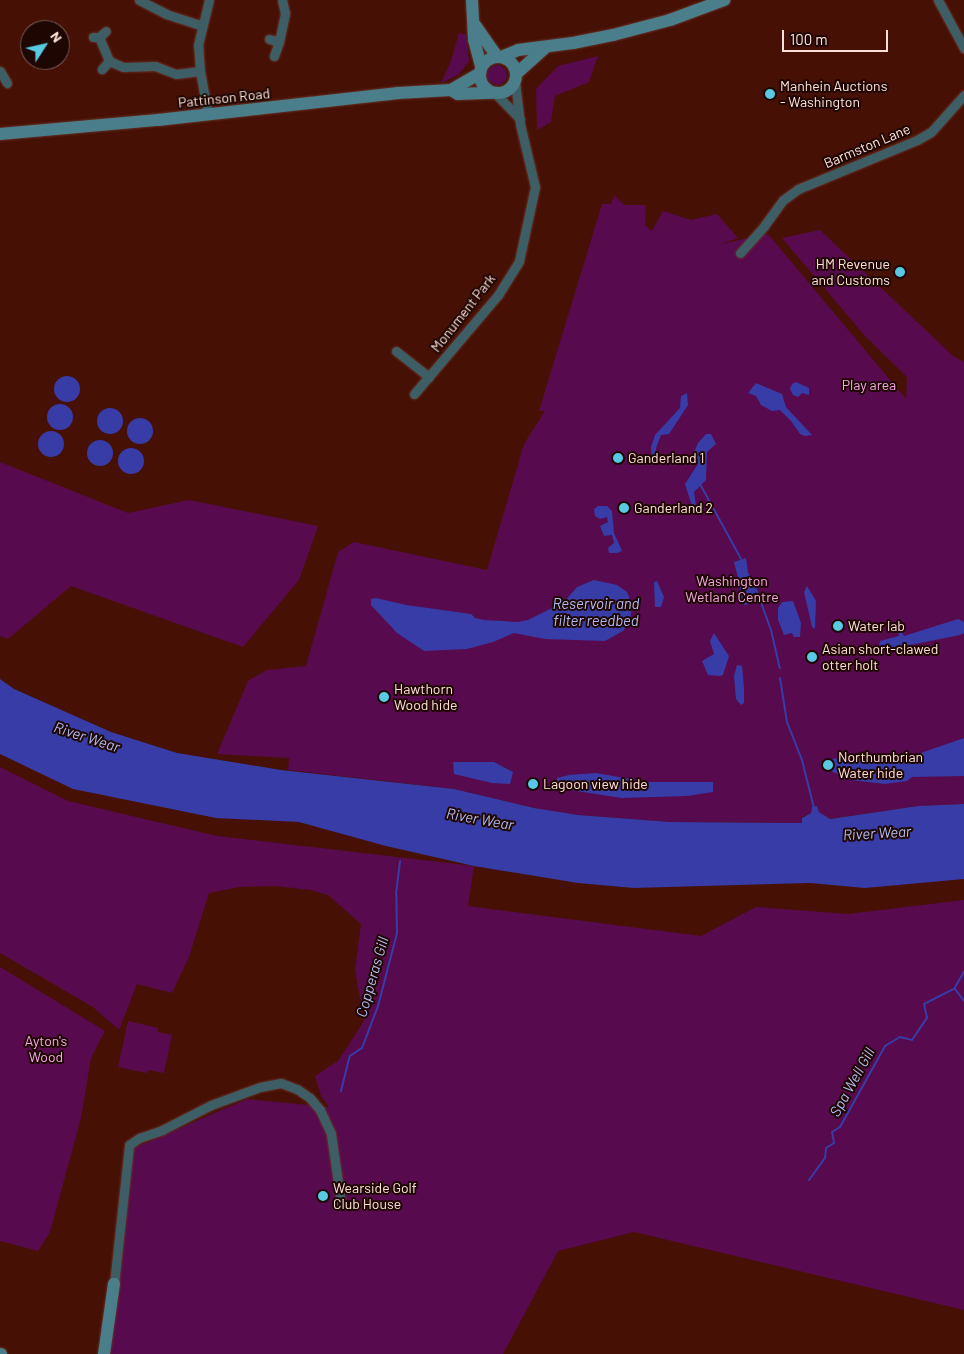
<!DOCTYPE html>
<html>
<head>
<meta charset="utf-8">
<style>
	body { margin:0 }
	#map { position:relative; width:964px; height:1354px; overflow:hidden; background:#471004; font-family:Barlow,sans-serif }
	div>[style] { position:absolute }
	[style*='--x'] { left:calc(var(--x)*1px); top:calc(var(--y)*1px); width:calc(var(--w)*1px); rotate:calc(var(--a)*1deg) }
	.green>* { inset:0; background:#580a4e }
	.round { border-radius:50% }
	.water>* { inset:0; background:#373ca7 }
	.stream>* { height:2px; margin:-1px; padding:0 1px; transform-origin:1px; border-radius:1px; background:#373ca7 }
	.roads { filter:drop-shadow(0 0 1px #643126) drop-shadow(0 0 1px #643126) }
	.street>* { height:9px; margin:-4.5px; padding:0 4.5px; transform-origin:4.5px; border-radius:4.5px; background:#3e5e66 }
	.secondary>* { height:12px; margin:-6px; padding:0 6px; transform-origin:6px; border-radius:6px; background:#497e8a }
	.secondary>.ring { margin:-6px; padding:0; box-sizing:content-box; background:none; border:12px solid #497e8a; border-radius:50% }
	.dots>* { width:14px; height:14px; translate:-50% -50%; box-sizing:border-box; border:2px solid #1e0703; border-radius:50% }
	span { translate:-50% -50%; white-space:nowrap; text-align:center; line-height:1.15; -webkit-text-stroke:4px #1e0703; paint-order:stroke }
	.poi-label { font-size:14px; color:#ffe1d9 }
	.left { translate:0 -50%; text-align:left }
	.right { translate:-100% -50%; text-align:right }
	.street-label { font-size:14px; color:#ffe1d9 }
	.park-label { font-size:14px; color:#f6a8e5 }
	.water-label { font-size:15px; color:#afbbf2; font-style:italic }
	.north { position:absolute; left:20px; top:20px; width:50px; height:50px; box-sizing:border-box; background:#1e0703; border:1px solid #785e59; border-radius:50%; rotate:55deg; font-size:14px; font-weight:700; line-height:20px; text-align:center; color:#ffe1d9 }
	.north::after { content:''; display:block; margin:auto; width:18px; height:22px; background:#57c9e2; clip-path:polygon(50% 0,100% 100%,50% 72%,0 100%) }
	.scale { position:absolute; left:782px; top:30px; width:106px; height:22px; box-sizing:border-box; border:2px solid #ffe1d9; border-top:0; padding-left:6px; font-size:15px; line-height:18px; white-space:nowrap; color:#ffe1d9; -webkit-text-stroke:4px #1e0703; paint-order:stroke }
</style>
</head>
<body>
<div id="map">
	<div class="green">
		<i style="clip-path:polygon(459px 33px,466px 34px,469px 61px,458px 75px,441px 83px,451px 61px)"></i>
		<i style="clip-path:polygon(598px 56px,589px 82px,555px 96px,551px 122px,537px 130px,536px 89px,558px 66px)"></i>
		<i class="round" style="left:487px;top:65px;width:20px;height:20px"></i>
		<i style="clip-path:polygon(614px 195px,624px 205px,646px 205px,645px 225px,652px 231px,663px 211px,691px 220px,717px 214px,738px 238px,721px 244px,768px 234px,906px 399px,907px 377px,865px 336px,782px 238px,820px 230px,953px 356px,964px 362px,964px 804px,918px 806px,829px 819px,819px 812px,817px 806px,812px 807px,811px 813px,802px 817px,803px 823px,670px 822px,578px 815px,534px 808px,454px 789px,288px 770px,289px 758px,217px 754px,248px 681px,267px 670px,306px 666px,338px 552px,354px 542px,487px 570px,524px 444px,545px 411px,539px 411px,602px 204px,611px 204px)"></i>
		<i style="clip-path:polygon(0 462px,128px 513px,189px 500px,318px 526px,299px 580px,243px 647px,71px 586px,8px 639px,0 636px)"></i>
		<i style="clip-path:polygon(0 767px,68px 801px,217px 836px,474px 866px,468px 906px,701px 936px,756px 907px,848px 914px,964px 900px,964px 1310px,634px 1232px,558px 1251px,503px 1354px,110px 1354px,118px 1265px,134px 1148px,247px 1099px,329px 1107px,321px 1096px,315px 1076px,338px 1061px,364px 1021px,355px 970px,361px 924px,328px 895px,311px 890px,275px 886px,239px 887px,209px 893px,189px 957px,172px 993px,137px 984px,119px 1030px,93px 1007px,0 953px)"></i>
		<i style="clip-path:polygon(0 967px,105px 1031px,91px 1058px,81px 1118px,50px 1232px,38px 1251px,0 1241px)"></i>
		<i style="clip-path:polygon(128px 1021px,158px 1028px,158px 1032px,172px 1035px,164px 1073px,148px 1070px,147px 1073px,118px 1067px)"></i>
	</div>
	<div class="water">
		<i class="round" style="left:54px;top:376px;width:26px;height:26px"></i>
		<i style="clip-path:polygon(796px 382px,809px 388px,809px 395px,802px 393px,798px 397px,793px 395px,790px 389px,792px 384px)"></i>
		<i style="clip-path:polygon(756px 383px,782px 394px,786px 407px,812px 435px,805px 436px,800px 434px,791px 421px,780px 410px,772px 411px,761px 405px,756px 396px,748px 393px)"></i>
		<i style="clip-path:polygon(687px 393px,688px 405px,669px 434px,661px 435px,656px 448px,655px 464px,652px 465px,651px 447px,655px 435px,680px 408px,681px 396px)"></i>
		<i class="round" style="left:47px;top:404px;width:26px;height:26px"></i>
		<i class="round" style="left:97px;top:408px;width:26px;height:26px"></i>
		<i class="round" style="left:127px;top:418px;width:26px;height:26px"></i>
		<i class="round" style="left:38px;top:431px;width:26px;height:26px"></i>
		<i style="clip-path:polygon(706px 434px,711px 434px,716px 444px,707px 452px,706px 480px,694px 492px,696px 505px,692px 506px,685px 484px,698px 464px,698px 459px,693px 460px,693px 455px,698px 443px)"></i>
		<i class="round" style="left:87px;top:440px;width:26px;height:26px"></i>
		<i class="round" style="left:118px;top:448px;width:26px;height:26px"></i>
		<i style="clip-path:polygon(598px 506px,607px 506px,612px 511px,614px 533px,622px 551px,617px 553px,609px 553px,608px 548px,614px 543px,612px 535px,604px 536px,600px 526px,608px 522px,607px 517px,600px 519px,595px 516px,594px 509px)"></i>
		<i style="clip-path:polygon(746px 558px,748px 573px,754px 579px,756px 589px,754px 599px,756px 602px,745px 605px,739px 600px,740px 585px,734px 562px)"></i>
		<i style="clip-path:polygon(594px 580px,617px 585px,627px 592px,632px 605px,630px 622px,623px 631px,605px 641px,545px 639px,514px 633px,493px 642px,467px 649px,424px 651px,397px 633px,371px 605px,371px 599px,376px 598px,406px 605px,471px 614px,475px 618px,484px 620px,518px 622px,528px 620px,564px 602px,577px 587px)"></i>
		<i style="clip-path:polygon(657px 581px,664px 597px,661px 607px,655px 607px,654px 582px)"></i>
		<i style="clip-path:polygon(807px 586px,816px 601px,815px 629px,812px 627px,804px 592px)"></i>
		<i style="clip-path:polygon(793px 601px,801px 623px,800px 637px,794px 637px,792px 633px,784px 635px,778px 620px,778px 608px,782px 602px)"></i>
		<i style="clip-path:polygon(958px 619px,964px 622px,964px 633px,960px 635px,910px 645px,883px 648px,879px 646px,880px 641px,899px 636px,898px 631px,901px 630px,904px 636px)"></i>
		<i style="clip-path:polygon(714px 633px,729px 656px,723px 675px,720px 676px,708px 675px,702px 661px,714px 654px,710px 641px)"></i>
		<i style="clip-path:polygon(737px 665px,742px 666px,744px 687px,744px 703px,741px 705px,736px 699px,734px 676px)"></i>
		<i style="clip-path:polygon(0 679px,14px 689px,111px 732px,177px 753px,281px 770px,454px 789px,534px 808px,578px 815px,670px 822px,802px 823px,802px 818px,811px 813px,812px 807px,817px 806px,819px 812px,830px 819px,918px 806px,964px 804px,964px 879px,865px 888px,810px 883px,634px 888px,578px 883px,474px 866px,386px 846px,299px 822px,216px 818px,73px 789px,0 754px)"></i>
		<i style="clip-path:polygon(964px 738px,964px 776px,912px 777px,907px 781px,885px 784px,851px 780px,831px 771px,831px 760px,836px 758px,838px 762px,855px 758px,867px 758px,906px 753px,915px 755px)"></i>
		<i style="clip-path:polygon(453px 762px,494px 762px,513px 772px,510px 784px,492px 783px,454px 774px)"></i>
		<i style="clip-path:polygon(596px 773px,647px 782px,713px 782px,713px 792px,687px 796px,622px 798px,557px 788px,557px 778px,569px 775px)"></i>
	</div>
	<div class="stream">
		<i style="--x:700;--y:484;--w:85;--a:61.3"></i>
		<i style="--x:756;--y:589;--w:44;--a:69.9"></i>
		<i style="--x:771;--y:630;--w:39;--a:77"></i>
		<i style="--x:780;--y:678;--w:45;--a:81"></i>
		<i style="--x:787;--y:722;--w:41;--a:68.5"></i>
		<i style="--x:802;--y:760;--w:49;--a:76"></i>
		<i style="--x:955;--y:989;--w:15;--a:53"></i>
		<i style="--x:341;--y:1091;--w:36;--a:-76"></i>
		<i style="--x:350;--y:1056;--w:14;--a:-34"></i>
		<i style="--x:362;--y:1048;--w:45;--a:-69.1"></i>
		<i style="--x:378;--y:1006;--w:75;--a:-75.4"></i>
		<i style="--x:397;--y:933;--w:39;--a:-91"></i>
		<i style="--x:396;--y:894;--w:33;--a:-83"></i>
		<i style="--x:809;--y:1180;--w:27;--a:-54"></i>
		<i style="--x:825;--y:1158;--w:10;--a:-84"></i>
		<i style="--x:826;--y:1148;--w:9;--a:-32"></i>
		<i style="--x:834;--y:1143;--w:11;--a:-100"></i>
		<i style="--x:832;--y:1132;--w:9;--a:-32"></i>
		<i style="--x:840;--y:1127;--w:93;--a:-60.9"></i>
		<i style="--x:885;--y:1046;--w:17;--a:-31"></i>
		<i style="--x:900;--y:1037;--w:12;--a:14"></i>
		<i style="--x:912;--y:1040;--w:27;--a:-56"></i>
		<i style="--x:927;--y:1018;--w:14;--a:-102"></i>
		<i style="--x:924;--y:1004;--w:34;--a:-27"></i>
		<i style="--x:954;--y:989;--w:20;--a:-60"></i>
	</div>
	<div class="roads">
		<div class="street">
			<i style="--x:139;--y:0;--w:30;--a:27"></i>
			<i style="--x:166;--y:14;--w:38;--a:18"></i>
			<i style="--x:938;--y:0;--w:55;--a:61.6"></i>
			<i style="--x:93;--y:37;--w:6;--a:0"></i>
			<i style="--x:99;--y:37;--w:9;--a:-41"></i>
			<i style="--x:99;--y:37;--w:26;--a:67"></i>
			<i style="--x:109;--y:61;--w:11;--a:131"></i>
			<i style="--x:269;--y:39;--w:10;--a:17"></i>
			<i style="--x:279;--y:42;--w:15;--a:110"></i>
			<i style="--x:279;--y:42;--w:30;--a:-78"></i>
			<i style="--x:285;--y:13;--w:13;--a:-103"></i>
			<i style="--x:109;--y:61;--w:15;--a:23"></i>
			<i style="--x:123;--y:67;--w:32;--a:-2"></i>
			<i style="--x:155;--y:66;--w:22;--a:21"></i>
			<i style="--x:176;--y:74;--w:24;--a:-7"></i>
			<i style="--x:0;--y:71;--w:14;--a:60"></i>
			<i style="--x:495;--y:93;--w:36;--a:46"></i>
			<i style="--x:208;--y:115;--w:45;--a:-100.3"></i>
			<i style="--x:200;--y:71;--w:26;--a:-94"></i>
			<i style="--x:198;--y:45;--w:46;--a:-76.3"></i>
			<i style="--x:740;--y:253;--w:36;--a:-48"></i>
			<i style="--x:764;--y:226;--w:32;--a:-54"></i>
			<i style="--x:783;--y:200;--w:19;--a:-36"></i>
			<i style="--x:798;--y:189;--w:129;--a:-22.4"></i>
			<i style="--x:917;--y:140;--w:16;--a:-30"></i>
			<i style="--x:931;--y:132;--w:50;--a:-48.3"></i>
			<i style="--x:396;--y:351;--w:42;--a:38.2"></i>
			<i style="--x:414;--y:394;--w:130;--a:-49.7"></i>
			<i style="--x:498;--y:295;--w:40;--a:-58"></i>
			<i style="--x:519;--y:261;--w:76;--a:-77.8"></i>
			<i style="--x:535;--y:187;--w:65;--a:-103.4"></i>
			<i style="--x:520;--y:124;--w:42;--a:-96.8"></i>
			<i style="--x:114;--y:1284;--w:140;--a:-83.8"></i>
			<i style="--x:129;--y:1145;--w:12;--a:-35"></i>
			<i style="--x:139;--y:1138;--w:24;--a:-19"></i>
			<i style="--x:162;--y:1130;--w:55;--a:-27"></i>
			<i style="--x:211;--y:1105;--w:52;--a:-20.2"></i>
			<i style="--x:260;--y:1087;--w:21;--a:-11"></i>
			<i style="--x:281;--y:1083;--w:17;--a:21"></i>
			<i style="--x:297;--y:1089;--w:16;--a:35"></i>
			<i style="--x:310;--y:1098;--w:16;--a:50"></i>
			<i style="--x:320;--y:1110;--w:26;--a:65"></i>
			<i style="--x:331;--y:1134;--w:70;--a:81.8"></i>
		</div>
		<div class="secondary">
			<i style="--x:472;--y:0;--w:40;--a:87.1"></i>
			<i style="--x:474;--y:40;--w:28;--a:75"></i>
			<i style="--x:475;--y:25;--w:39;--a:55"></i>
			<i class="ring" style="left:480px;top:57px;width:24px;height:24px"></i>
			<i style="--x:501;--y:57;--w:18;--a:-22"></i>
			<i style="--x:518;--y:50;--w:55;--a:-7.3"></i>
			<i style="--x:573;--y:43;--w:41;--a:-11.3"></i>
			<i style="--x:613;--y:35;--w:59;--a:-14.7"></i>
			<i style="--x:670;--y:20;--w:58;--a:-20.3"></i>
			<i style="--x:516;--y:74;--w:40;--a:-42"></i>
			<i style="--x:451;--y:90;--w:8;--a:30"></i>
			<i style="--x:458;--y:94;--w:34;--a:-2"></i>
			<i style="--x:0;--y:134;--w:159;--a:-5.1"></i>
			<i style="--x:158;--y:120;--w:242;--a:-6.4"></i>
			<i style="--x:398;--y:93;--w:53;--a:-3.2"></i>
			<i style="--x:451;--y:90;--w:34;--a:-30"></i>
			<i style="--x:0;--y:1354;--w:1;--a:0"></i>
			<i style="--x:104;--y:1354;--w:71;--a:-81.9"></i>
		</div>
	</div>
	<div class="dots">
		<i style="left:770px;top:94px;background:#57c9e2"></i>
		<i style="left:900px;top:272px;background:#57c9e2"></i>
		<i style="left:618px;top:458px;background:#57c9e2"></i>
		<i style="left:624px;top:508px;background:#57c9e2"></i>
		<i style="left:838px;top:626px;background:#57c9e2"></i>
		<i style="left:812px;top:657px;background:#57c9e2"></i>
		<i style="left:384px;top:697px;background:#57c9e2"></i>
		<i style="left:828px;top:765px;background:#57c9e2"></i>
		<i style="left:533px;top:784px;background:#57c9e2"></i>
		<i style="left:323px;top:1196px;background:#57c9e2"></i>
	</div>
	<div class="poi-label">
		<span class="left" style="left:780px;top:94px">Manhein Auctions<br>- Washington</span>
		<span class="right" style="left:890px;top:272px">HM Revenue<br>and Customs</span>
		<span class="left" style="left:628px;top:458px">Ganderland 1</span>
		<span class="left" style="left:634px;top:508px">Ganderland 2</span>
		<span class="left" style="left:848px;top:626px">Water lab</span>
		<span class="left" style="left:822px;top:657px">Asian short-clawed<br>otter holt</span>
		<span class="left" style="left:394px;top:697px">Hawthorn<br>Wood hide</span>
		<span class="left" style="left:838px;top:765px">Northumbrian<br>Water hide</span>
		<span class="left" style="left:543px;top:784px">Lagoon view hide</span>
		<span class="left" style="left:333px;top:1196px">Wearside Golf<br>Club House</span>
	</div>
	<div class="street-label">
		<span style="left:224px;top:98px;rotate:-6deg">Pattinson Road</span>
		<span style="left:867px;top:146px;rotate:-23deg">Barmston Lane</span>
		<span style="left:463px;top:313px;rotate:-52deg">Monument Park</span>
	</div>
	<div class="park-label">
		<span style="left:869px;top:385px">Play area</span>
		<span style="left:732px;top:589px">Washington<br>Wetland Centre</span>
		<span style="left:46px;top:1049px">Ayton's<br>Wood</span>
	</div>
	<div class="water-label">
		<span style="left:596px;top:612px">Reservoir and<br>filter reedbed</span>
		<span style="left:87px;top:737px;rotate:18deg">River Wear</span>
		<span style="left:480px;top:819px;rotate:10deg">River Wear</span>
		<span style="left:877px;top:833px;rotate:-3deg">River Wear</span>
		<span style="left:372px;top:977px;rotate:-74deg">Copperas Gill</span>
		<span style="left:852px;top:1082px;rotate:-61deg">Spa Well Gill</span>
	</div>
	<div class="north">N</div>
	<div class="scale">100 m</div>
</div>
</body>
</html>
